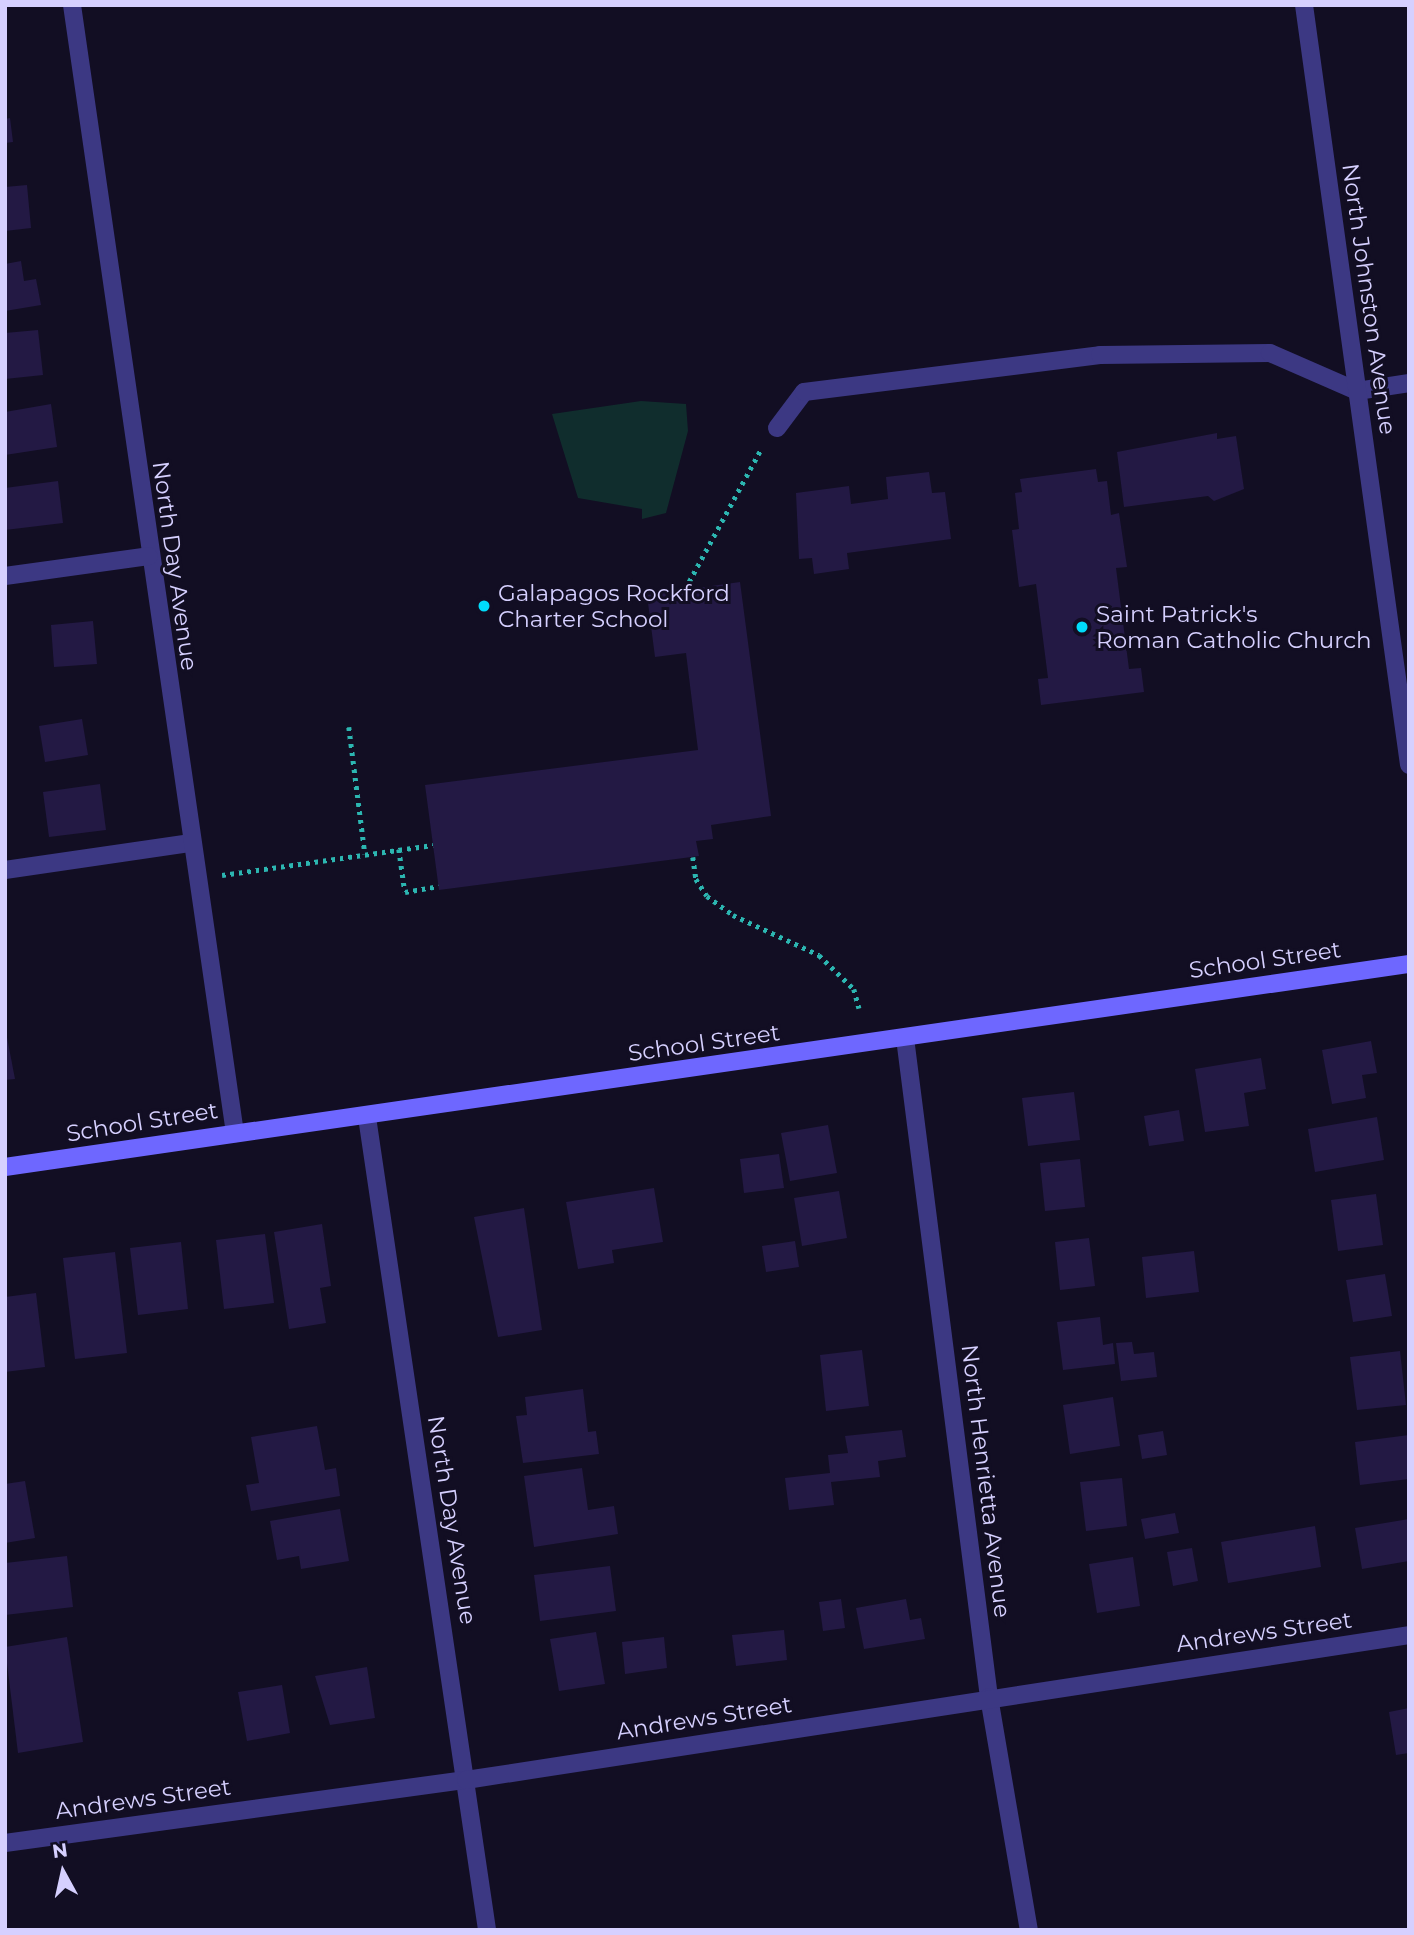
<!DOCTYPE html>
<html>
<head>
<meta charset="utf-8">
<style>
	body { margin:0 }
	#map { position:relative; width:1414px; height:1935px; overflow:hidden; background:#120e23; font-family:Montserrat,sans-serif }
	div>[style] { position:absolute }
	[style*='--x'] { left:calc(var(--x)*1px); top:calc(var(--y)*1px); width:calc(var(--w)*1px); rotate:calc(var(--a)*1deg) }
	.green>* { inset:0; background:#102d2d }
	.building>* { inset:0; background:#231944 }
	.path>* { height:4.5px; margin-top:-2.25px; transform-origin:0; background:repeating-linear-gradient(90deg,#2cb6b1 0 3.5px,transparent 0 8.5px) }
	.service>* { height:18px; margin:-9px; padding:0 9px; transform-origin:9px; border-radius:9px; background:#3c3883 }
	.minor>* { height:18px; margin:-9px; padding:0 9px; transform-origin:9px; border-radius:9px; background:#3c3883 }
	.tertiary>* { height:18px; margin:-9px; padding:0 9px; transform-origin:9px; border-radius:9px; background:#3c3883 }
	.secondary>* { height:18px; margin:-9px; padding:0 9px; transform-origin:9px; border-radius:9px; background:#6e67ff }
	.dots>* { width:19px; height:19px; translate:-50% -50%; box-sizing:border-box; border:4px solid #120e23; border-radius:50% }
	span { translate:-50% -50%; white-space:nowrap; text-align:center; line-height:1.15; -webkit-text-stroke:6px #120e23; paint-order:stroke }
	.street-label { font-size:23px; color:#d6d0ff }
	.poi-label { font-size:23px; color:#d6d0ff }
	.left { translate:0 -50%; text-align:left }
	.frame { position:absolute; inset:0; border:7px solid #d6d0ff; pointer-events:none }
	.north { position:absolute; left:28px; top:1837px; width:70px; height:70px; -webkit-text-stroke:5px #120e23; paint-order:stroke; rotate:352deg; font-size:19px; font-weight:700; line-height:28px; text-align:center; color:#d6d0ff }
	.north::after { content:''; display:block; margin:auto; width:24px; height:32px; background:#d6d0ff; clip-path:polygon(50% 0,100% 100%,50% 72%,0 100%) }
</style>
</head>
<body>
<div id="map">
	<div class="green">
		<i style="clip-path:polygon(641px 401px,686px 404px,688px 431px,666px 513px,642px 519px,642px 509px,578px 498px,552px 414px)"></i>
	</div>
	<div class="building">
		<i style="clip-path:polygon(10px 118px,13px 142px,5px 143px,5px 119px)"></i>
		<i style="clip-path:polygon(27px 185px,31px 228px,5px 231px,5px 187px)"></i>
		<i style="clip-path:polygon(21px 261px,24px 281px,36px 279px,41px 305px,5px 311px,5px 264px)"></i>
		<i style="clip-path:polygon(38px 330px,43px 375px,5px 379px,5px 333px)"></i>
		<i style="clip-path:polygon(51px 404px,57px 447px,5px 455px,5px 412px)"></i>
		<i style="clip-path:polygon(1217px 433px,1217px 439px,1236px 436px,1244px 489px,1214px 501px,1208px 496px,1124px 507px,1117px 452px)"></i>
		<i style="clip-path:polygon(1096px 469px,1098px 482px,1107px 481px,1111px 515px,1119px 513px,1127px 567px,1116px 568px,1129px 669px,1141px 668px,1144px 692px,1041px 705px,1038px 679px,1048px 678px,1036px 584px,1019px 587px,1012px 530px,1019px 529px,1015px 493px,1022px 492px,1020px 479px)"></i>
		<i style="clip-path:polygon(929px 472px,932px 493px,945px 492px,951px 539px,847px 553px,849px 569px,814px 574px,812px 558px,799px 559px,796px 493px,849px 486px,851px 504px,888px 499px,886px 477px)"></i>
		<i style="clip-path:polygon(58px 481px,63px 523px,5px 530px,5px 488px)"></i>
		<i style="clip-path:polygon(740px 582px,771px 816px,711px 825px,713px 839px,696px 841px,699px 856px,439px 890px,425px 785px,698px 750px,686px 653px,655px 657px,647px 595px)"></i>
		<i style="clip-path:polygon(93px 621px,97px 664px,54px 667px,51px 625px)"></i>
		<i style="clip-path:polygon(82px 719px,88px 755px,45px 762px,39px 726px)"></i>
		<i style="clip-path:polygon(100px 784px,106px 830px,49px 837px,43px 792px)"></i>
		<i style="clip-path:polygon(5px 1027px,15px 1079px,5px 1080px)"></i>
		<i style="clip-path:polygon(1371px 1041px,1377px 1073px,1362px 1075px,1366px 1098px,1332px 1104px,1322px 1050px)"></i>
		<i style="clip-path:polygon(1261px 1058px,1266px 1089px,1244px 1093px,1249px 1126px,1205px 1132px,1195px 1069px)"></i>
		<i style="clip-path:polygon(1074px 1092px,1080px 1140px,1028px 1146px,1022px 1098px)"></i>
		<i style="clip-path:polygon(1179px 1110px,1184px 1141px,1149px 1146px,1144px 1116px)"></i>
		<i style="clip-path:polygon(1377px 1117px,1384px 1160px,1315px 1172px,1308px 1129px)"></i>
		<i style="clip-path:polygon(828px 1125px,837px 1173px,790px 1181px,781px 1133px)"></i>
		<i style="clip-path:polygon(779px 1154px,784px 1188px,744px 1193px,740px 1159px)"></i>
		<i style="clip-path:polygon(1080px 1159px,1085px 1207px,1045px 1211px,1040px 1163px)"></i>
		<i style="clip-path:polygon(654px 1188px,663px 1242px,612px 1250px,614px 1263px,578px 1269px,566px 1202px)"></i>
		<i style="clip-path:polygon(839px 1191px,847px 1238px,802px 1246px,794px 1198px)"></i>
		<i style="clip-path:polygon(1376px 1194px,1383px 1245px,1338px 1251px,1331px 1200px)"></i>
		<i style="clip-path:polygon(524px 1208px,542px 1330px,498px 1337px,474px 1217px)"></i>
		<i style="clip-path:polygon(322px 1224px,331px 1286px,320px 1288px,326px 1323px,289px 1329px,274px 1232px)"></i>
		<i style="clip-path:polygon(265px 1234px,274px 1303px,224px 1309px,216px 1240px)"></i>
		<i style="clip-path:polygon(1089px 1238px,1095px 1286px,1060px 1290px,1055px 1242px)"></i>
		<i style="clip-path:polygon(795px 1241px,799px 1267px,766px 1272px,762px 1246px)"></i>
		<i style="clip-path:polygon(181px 1242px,188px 1309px,138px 1315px,130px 1248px)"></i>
		<i style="clip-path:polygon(1194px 1251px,1199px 1292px,1146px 1298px,1142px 1257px)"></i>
		<i style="clip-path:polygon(115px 1252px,127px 1353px,75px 1359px,63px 1258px)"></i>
		<i style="clip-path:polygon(1385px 1274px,1392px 1316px,1353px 1322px,1346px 1280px)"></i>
		<i style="clip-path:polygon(36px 1293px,45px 1367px,5px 1372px,5px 1297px)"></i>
		<i style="clip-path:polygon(1100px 1317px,1103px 1345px,1113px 1343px,1115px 1364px,1063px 1370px,1057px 1322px)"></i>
		<i style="clip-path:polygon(1132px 1342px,1134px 1354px,1154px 1352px,1157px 1377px,1121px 1381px,1116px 1343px)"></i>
		<i style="clip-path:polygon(862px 1350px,869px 1406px,826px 1411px,820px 1355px)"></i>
		<i style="clip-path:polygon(1400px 1351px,1406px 1405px,1357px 1410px,1350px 1357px)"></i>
		<i style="clip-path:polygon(583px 1389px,588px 1432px,596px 1431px,599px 1454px,523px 1463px,516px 1416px,527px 1415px,525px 1397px)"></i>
		<i style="clip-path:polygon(1113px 1397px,1120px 1446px,1070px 1454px,1063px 1405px)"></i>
		<i style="clip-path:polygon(317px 1426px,325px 1470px,336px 1468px,340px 1496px,251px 1511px,246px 1485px,259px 1483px,251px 1437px)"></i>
		<i style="clip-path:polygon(902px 1430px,906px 1457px,878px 1461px,880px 1477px,831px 1482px,834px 1505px,789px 1510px,785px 1478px,830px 1473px,828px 1455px,848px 1453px,845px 1436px)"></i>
		<i style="clip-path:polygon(1163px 1431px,1167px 1455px,1142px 1459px,1138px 1435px)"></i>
		<i style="clip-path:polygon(1409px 1435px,1409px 1479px,1360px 1485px,1355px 1442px)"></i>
		<i style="clip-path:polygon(582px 1468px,588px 1510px,614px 1506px,618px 1534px,534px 1547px,524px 1476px)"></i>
		<i style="clip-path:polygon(1122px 1478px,1127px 1526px,1086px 1531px,1080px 1482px)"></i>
		<i style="clip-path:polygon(25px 1481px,35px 1538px,5px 1543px,5px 1484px)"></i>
		<i style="clip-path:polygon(340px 1509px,349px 1561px,301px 1569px,299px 1556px,277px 1560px,270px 1521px)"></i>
		<i style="clip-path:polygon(1175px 1513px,1179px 1533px,1145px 1539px,1141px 1519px)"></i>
		<i style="clip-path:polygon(1409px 1519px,1409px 1561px,1362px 1569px,1355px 1528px)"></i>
		<i style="clip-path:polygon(1315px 1526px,1321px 1567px,1228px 1583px,1221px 1542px)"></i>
		<i style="clip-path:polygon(1192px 1548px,1198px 1581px,1173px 1586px,1167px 1552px)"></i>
		<i style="clip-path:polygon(67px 1556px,73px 1607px,5px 1615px,5px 1563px)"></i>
		<i style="clip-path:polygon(1133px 1557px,1140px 1606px,1097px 1613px,1089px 1564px)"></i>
		<i style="clip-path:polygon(610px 1566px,616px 1611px,540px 1621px,534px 1575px)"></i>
		<i style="clip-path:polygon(841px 1599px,845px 1628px,823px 1631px,819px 1602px)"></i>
		<i style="clip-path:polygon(906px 1599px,910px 1620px,921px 1618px,925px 1639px,864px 1649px,856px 1608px)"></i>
		<i style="clip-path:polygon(784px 1630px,787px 1660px,736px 1666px,732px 1635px)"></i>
		<i style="clip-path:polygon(596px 1632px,605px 1684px,559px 1691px,550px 1639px)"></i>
		<i style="clip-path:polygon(67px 1637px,83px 1742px,18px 1753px,5px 1647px)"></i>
		<i style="clip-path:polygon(664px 1637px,667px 1668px,625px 1674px,622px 1642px)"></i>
		<i style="clip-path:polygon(367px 1667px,375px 1718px,330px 1725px,315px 1676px)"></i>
		<i style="clip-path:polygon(282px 1685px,290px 1733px,247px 1741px,238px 1692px)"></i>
		<i style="clip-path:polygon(1409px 1708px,1409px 1753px,1396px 1755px,1389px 1712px)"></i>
	</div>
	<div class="path">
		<i style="--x:685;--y:589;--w:159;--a:-61.5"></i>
		<i style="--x:349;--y:727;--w:128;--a:82.8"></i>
		<i style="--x:399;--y:849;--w:43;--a:82.1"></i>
		<i style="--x:405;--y:892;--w:34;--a:-10"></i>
		<i style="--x:693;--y:857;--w:22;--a:82"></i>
		<i style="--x:696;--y:879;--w:20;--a:57"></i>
		<i style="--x:707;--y:896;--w:32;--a:36"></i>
		<i style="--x:733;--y:915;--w:95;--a:24.9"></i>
		<i style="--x:819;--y:955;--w:49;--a:44.2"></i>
		<i style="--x:854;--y:989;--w:20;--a:75"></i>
		<i style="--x:222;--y:875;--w:213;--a:-8.1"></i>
	</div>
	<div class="service">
		<i style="--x:777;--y:428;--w:45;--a:-53.1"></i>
		<i style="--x:804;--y:392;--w:298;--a:-7.1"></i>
		<i style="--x:1100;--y:355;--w:170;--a:-0.7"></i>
		<i style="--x:1270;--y:353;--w:95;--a:23.6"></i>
		<i style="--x:5;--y:870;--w:188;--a:-8.3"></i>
	</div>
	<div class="minor">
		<i style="--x:72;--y:5;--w:1140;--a:81.78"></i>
		<i style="--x:1357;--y:391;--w:53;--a:-8.7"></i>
		<i style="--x:5;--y:576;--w:145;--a:-7.9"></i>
		<i style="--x:905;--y:1038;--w:664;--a:82.74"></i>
		<i style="--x:989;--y:1697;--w:236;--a:80.3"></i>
		<i style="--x:367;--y:1117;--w:822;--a:81.6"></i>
		<i style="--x:5;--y:1843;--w:465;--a:-7.8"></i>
		<i style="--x:466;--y:1780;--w:954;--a:-8.74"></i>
	</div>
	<div class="tertiary">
		<i style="--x:1304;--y:5;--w:767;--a:82.13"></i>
	</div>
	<div class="secondary">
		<i style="--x:5;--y:1167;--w:1419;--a:-8.23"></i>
	</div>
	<div class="dots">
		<i style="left:484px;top:606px;background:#00dcfb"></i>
		<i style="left:1082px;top:627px;background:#00dcfb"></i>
	</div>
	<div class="street-label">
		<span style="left:1369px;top:299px;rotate:82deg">North Johnston Avenue</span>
		<span style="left:175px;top:566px;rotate:82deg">North Day Avenue</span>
		<span style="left:1265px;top:960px;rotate:-8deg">School Street</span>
		<span style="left:704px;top:1043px;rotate:-8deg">School Street</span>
		<span style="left:142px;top:1122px;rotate:-9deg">School Street</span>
		<span style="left:986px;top:1481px;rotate:83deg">North Henrietta Avenue</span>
		<span style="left:452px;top:1520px;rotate:81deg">North Day Avenue</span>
		<span style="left:1264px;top:1632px;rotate:-8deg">Andrews Street</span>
		<span style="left:704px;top:1718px;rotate:-9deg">Andrews Street</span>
		<span style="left:143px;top:1799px;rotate:-8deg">Andrews Street</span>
	</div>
	<div class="poi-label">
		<span class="left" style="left:498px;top:606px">Galapagos Rockford<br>Charter School</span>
		<span class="left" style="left:1096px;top:627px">Saint Patrick's<br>Roman Catholic Church</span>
	</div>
	<div class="frame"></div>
	<div class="north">N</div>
</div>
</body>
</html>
